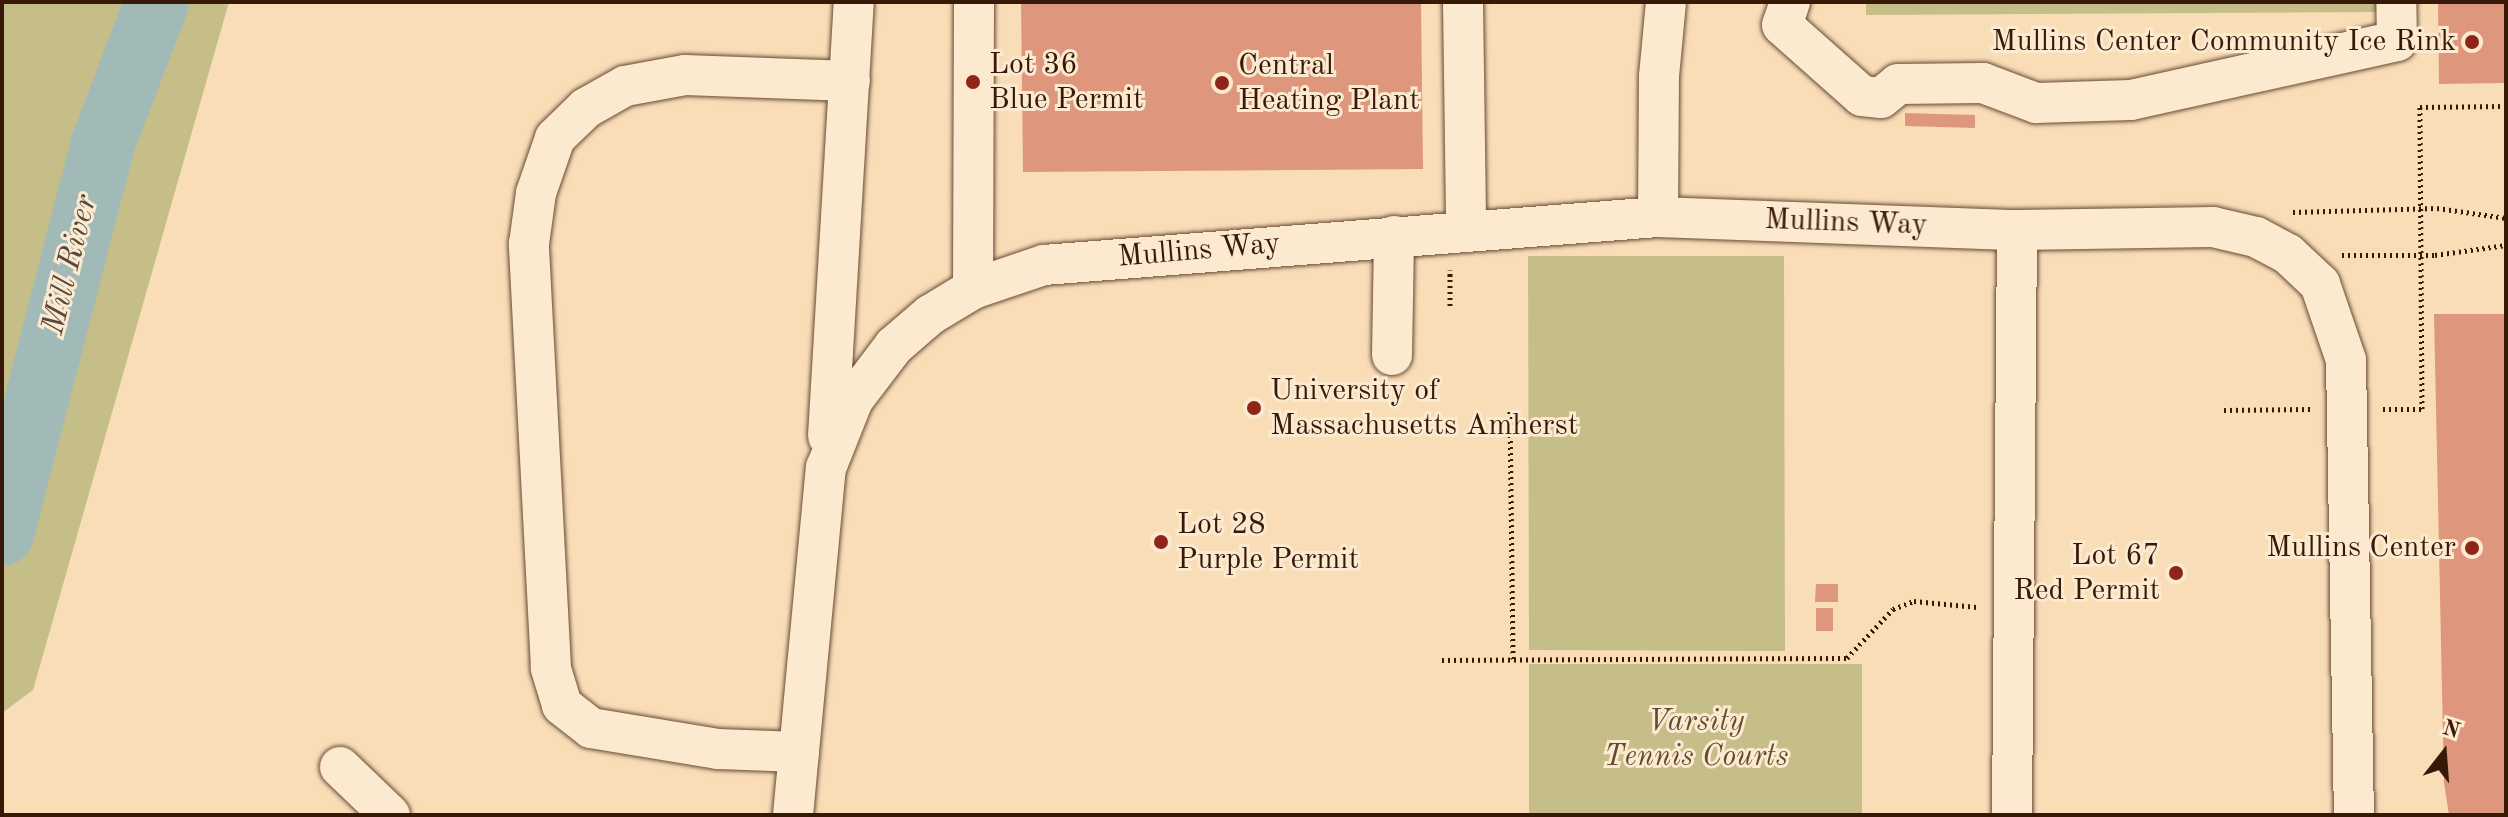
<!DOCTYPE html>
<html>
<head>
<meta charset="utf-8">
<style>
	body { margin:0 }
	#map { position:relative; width:2508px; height:817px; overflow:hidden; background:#f9ddb7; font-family:"Old Standard TT",serif }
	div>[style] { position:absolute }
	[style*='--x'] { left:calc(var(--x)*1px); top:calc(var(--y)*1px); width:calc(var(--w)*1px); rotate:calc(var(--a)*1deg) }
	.green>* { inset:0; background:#c6be89 }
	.river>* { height:64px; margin:-32px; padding:0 32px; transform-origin:32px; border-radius:32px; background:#a1bab7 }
	.building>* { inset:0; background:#de977c }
	.path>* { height:5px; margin-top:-2.5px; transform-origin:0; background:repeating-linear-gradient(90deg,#381908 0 2px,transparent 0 6px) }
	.roads { filter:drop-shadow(0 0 2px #684a34) drop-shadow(0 0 2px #684a34) }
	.minor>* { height:40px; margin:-20px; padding:0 20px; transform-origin:20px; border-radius:20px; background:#fbe9d0 }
	.dots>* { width:22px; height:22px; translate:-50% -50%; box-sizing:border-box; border:4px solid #fbe9d0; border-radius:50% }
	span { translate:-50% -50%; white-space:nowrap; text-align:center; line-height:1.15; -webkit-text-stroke:6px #fbe9d0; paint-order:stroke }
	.poi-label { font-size:30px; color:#381908 }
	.right { translate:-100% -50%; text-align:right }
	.left { translate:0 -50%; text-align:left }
	.street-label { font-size:30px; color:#381908 }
	.park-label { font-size:30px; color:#634b2f; font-style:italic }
	.water-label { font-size:32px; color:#58493d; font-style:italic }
	.frame { position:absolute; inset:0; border:4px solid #381908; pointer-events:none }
	.north { position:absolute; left:2404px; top:713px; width:80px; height:80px; -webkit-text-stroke:6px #fbe9d0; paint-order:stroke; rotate:17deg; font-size:22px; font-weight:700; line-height:32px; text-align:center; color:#381908 }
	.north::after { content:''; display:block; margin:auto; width:28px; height:36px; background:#381908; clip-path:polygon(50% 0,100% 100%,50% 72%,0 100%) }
</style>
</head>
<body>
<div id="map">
	<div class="green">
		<i style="clip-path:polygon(2px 2px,229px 2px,33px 690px,2px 713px)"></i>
		<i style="clip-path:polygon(1866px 2px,2383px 2px,2383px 12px,1866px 15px)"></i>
		<i style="clip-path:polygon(1528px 256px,1784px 256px,1785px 651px,1529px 650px)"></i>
		<i style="clip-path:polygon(1529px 664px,1862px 664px,1862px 815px,1529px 815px)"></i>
	</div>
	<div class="river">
		<i style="--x:2;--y:534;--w:401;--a:-75.5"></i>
		<i style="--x:102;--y:146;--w:154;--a:-69.1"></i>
	</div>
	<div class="building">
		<i style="clip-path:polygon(1021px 2px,1421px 2px,1423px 169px,1023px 172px)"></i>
		<i style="clip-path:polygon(2438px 2px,2506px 2px,2506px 83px,2439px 84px)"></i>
		<i style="clip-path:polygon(1905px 113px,1975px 115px,1975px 128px,1905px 126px)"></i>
		<i style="clip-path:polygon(2434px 314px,2506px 314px,2506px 815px,2449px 815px,2444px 783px)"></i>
		<i style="clip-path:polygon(1816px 584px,1838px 584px,1838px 602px,1815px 602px)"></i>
		<i style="clip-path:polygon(1816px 608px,1833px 608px,1833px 631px,1816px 631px)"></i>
	</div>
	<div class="path">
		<i style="--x:2293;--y:212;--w:144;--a:-1.6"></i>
		<i style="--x:2437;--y:208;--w:70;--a:8.2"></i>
		<i style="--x:2342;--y:255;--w:93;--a:0"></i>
		<i style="--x:2435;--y:255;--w:72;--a:-8"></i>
		<i style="--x:1450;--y:306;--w:36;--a:-90"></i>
		<i style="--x:2383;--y:409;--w:39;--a:0"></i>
		<i style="--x:2422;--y:409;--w:302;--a:-90.4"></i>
		<i style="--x:2420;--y:107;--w:86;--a:-0.7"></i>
		<i style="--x:2224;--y:410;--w:87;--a:-0.7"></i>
		<i style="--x:1510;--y:411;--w:248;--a:89.3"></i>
		<i style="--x:1442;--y:660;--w:405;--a:-0.3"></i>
		<i style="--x:1847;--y:658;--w:67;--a:-46.8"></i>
		<i style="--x:1893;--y:609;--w:22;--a:-21"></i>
		<i style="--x:1914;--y:601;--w:63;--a:5.4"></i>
	</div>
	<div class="roads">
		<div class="minor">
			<i style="--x:1463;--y:2;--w:228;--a:89.2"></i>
			<i style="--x:1790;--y:2;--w:24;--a:109"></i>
			<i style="--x:1782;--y:25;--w:107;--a:41.6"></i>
			<i style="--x:1862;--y:96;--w:19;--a:6"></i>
			<i style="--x:1881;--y:98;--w:22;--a:-39"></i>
			<i style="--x:1898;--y:84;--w:85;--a:-0.7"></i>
			<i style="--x:1983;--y:83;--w:57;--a:20.7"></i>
			<i style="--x:2036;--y:103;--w:95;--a:-1.8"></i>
			<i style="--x:2131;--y:100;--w:272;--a:-12.5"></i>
			<i style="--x:2397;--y:41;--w:39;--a:-91"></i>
			<i style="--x:1658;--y:217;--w:141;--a:-89.6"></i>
			<i style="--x:1659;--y:76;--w:74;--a:-84.6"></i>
			<i style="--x:973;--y:289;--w:287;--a:-89.8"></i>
			<i style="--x:1392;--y:355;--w:119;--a:-89"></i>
			<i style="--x:828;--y:436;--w:435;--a:-86.6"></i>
			<i style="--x:799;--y:752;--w:81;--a:-177.9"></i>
			<i style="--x:718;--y:749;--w:129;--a:-170.6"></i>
			<i style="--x:591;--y:728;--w:37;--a:-142"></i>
			<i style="--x:562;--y:705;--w:39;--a:-107"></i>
			<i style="--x:551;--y:668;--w:425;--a:-93"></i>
			<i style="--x:529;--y:244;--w:51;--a:-82.2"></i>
			<i style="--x:536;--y:193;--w:58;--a:-70.9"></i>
			<i style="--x:555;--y:138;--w:43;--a:-44.1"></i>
			<i style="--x:586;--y:108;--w:45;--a:-29.4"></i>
			<i style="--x:625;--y:86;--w:61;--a:-10.4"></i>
			<i style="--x:685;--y:75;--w:165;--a:2.1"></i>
			<i style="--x:340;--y:767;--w:69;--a:43.8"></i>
			<i style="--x:793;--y:815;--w:349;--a:-84.6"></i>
			<i style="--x:826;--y:468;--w:73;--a:-68.3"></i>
			<i style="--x:853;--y:400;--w:68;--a:-52.8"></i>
			<i style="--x:894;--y:346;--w:48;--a:-40.7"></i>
			<i style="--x:930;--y:315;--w:50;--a:-31.2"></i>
			<i style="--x:973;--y:289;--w:75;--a:-18.7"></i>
			<i style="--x:1044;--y:265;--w:616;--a:-4.47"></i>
			<i style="--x:1658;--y:217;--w:359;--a:2.1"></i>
			<i style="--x:2017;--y:230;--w:196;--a:-0.9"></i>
			<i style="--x:2213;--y:227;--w:44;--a:13.1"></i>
			<i style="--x:2256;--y:237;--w:36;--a:28"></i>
			<i style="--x:2288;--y:254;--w:44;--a:43.2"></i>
			<i style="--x:2320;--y:284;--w:80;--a:71.1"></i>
			<i style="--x:2346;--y:360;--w:455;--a:89"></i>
			<i style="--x:2012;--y:815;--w:585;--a:-89.51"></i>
		</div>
	</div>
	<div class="dots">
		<i style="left:2472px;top:42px;background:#8f2418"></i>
		<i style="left:973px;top:82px;background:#8f2418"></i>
		<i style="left:1222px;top:83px;background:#8f2418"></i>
		<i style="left:1254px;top:408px;background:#8f2418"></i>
		<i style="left:1161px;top:542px;background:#8f2418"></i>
		<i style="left:2472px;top:548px;background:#8f2418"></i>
		<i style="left:2176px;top:573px;background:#8f2418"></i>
	</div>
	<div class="poi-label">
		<span class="right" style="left:2456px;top:42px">Mullins Center Community Ice Rink</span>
		<span class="left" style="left:989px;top:82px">Lot 36<br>Blue Permit</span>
		<span class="left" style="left:1238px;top:83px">Central<br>Heating Plant</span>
		<span class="left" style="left:1270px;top:408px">University of<br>Massachusetts Amherst</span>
		<span class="left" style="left:1177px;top:542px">Lot 28<br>Purple Permit</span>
		<span class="right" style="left:2456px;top:548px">Mullins Center</span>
		<span class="right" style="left:2160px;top:573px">Lot 67<br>Red Permit</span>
	</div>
	<div class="street-label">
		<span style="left:1846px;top:223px;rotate:2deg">Mullins Way</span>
		<span style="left:1199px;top:251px;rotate:-5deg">Mullins Way</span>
	</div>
	<div class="park-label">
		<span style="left:1696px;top:739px">Varsity<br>Tennis Courts</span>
	</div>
	<div class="water-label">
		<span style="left:71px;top:265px;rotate:-76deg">Mill River</span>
	</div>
	<div class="frame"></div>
	<div class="north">N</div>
</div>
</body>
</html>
